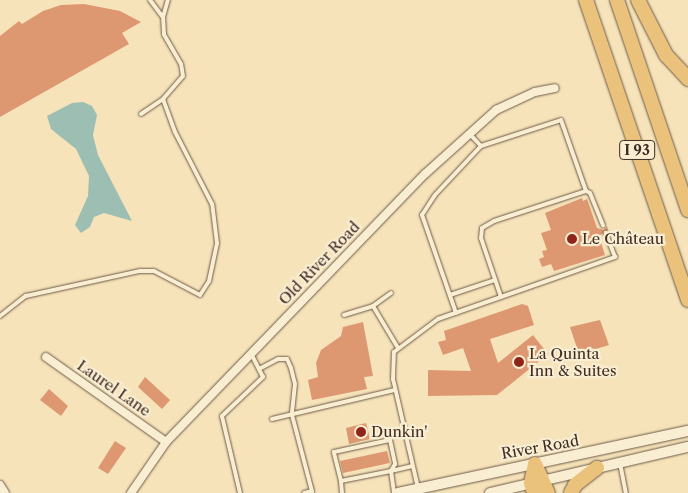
<!DOCTYPE html>
<html>
<head>
<meta charset="utf-8">
<style>
	body { margin:0 }
	#map { position:relative; width:688px; height:493px; overflow:hidden; background:#f6e3b9; font-family:"Libre Caslon Text",serif }
	div>[style] { position:absolute }
	[style*='--x'] { left:calc(var(--x)*1px); top:calc(var(--y)*1px); width:calc(var(--w)*1px); rotate:calc(var(--a)*1deg) }
	.water>* { inset:0; background:#9dbeb2 }
	.building>* { inset:0; background:#de9871 }
	.roads { filter:drop-shadow(0 0 1px #6e5a49) drop-shadow(0 0 1px #6e5a49) }
	.service>* { height:4px; margin:-2px; padding:0 2px; transform-origin:2px; border-radius:2px; background:#f9edd2 }
	.minor>* { height:8px; margin:-4px; padding:0 4px; transform-origin:4px; border-radius:4px; background:#f9edd2 }
	.secondary>* { height:10px; margin:-5px; padding:0 5px; transform-origin:5px; border-radius:5px; background:#f9edd2 }
	.motorway>* { height:14px; margin:-7px; padding:0 7px; transform-origin:7px; border-radius:7px; background:#ebc27c }
	.dots>* { width:14px; height:14px; translate:-50% -50%; box-sizing:border-box; border:2px solid #f9edd2; border-radius:50% }
	span { translate:-50% -50%; white-space:nowrap; text-align:center; line-height:1.15; -webkit-text-stroke:4.5px #f9edd2; paint-order:stroke }
	.shield-label span { padding:1px 4px; background:#f9edd2; border:1px solid; border-radius:4px; -webkit-text-stroke-width:0 }
	.shield-label { font-size:14px; color:#402c24; font-weight:700 }
	.poi-label { font-size:15px; color:#402c24 }
	.left { translate:0 -50%; text-align:left }
	.street-label { font-size:15px; color:#402c24 }
</style>
</head>
<body>
<div id="map">
	<div class="water">
		<i style="clip-path:polygon(83px 102px,92px 106px,97px 115px,93px 135px,98px 155px,132px 221px,104px 213px,94px 217px,90px 227px,81px 233px,75px 225px,88px 196px,89px 176px,76px 149px,51px 129px,47px 116px,72px 103px)"></i>
	</div>
	<div class="building">
		<i style="clip-path:polygon(84px 4px,120px 11px,141px 22px,122px 33px,129px 44px,0 117px,0 36px,19px 21px,22px 24px,43px 11px,61px 5px)"></i>
		<i style="clip-path:polygon(582px 198px,583px 201px,587px 199px,597px 228px,604px 230px,607px 226px,608px 230px,599px 236px,605px 255px,554px 271px,551px 264px,542px 267px,539px 259px,544px 257px,542px 251px,547px 250px,541px 233px,551px 230px,545px 213px)"></i>
		<i style="clip-path:polygon(522px 304px,528px 306px,534px 325px,490px 339px,498px 363px,533px 335px,548px 354px,497px 395px,428px 396px,428px 370px,471px 371px,463px 348px,443px 355px,438px 342px,446px 340px,444px 331px)"></i>
		<i style="clip-path:polygon(600px 320px,609px 345px,579px 354px,570px 327px)"></i>
		<i style="clip-path:polygon(363px 322px,373px 376px,364px 377px,367px 389px,312px 400px,308px 380px,318px 377px,316px 363px,321px 350px,341px 336px,343px 327px)"></i>
		<i style="clip-path:polygon(145px 377px,170px 400px,162px 409px,138px 387px)"></i>
		<i style="clip-path:polygon(49px 389px,68px 406px,61px 416px,40px 400px)"></i>
		<i style="clip-path:polygon(366px 423px,370px 439px,349px 444px,346px 428px)"></i>
		<i style="clip-path:polygon(115px 441px,126px 448px,108px 474px,98px 468px)"></i>
		<i style="clip-path:polygon(387px 451px,390px 463px,343px 473px,340px 461px)"></i>
	</div>
	<div class="roads">
		<div class="service">
			<i style="--x:150;--y:0;--w:21;--a:53"></i>
			<i style="--x:141;--y:114;--w:27;--a:-34"></i>
			<i style="--x:481;--y:146;--w:84;--a:-18"></i>
			<i style="--x:561;--y:120;--w:75;--a:70.6"></i>
			<i style="--x:586;--y:191;--w:4;--a:27"></i>
			<i style="--x:590;--y:193;--w:35;--a:68"></i>
			<i style="--x:391;--y:293;--w:22;--a:144"></i>
			<i style="--x:373;--y:306;--w:49;--a:59.2"></i>
			<i style="--x:450;--y:295;--w:47;--a:-18.4"></i>
			<i style="--x:501;--y:297;--w:62;--a:-108.7"></i>
			<i style="--x:481;--y:238;--w:10;--a:-84"></i>
			<i style="--x:482;--y:228;--w:14;--a:-30"></i>
			<i style="--x:494;--y:221;--w:97;--a:-18.1"></i>
			<i style="--x:456;--y:313;--w:104;--a:-109.1"></i>
			<i style="--x:422;--y:215;--w:24;--a:-57"></i>
			<i style="--x:435;--y:195;--w:67;--a:-46.8"></i>
			<i style="--x:481;--y:146;--w:16;--a:-133"></i>
			<i style="--x:344;--y:315;--w:30;--a:-17"></i>
			<i style="--x:0;--y:316;--w:33;--a:-38"></i>
			<i style="--x:26;--y:296;--w:117;--a:-12.4"></i>
			<i style="--x:140;--y:271;--w:14;--a:0"></i>
			<i style="--x:154;--y:271;--w:52;--a:27.6"></i>
			<i style="--x:200;--y:295;--w:17;--a:-57"></i>
			<i style="--x:209;--y:281;--w:39;--a:-78"></i>
			<i style="--x:217;--y:243;--w:39;--a:-97"></i>
			<i style="--x:212;--y:204;--w:81;--a:-117.2"></i>
			<i style="--x:175;--y:132;--w:35;--a:-110"></i>
			<i style="--x:163;--y:99;--w:30;--a:-49"></i>
			<i style="--x:183;--y:76;--w:12;--a:-99"></i>
			<i style="--x:181;--y:64;--w:34;--a:-120"></i>
			<i style="--x:164;--y:34;--w:17;--a:-93"></i>
			<i style="--x:163;--y:17;--w:18;--a:-74"></i>
			<i style="--x:259;--y:369;--w:21;--a:-28"></i>
			<i style="--x:278;--y:359;--w:9;--a:0"></i>
			<i style="--x:287;--y:359;--w:10;--a:66"></i>
			<i style="--x:291;--y:368;--w:16;--a:76"></i>
			<i style="--x:295;--y:384;--w:31;--a:96"></i>
			<i style="--x:292;--y:415;--w:79;--a:75.3"></i>
			<i style="--x:312;--y:491;--w:8;--a:166"></i>
			<i style="--x:272;--y:419;--w:126;--a:-13.3"></i>
			<i style="--x:620;--y:463;--w:31;--a:79"></i>
			<i style="--x:341;--y:481;--w:30;--a:-104"></i>
			<i style="--x:334;--y:452;--w:57;--a:-12.1"></i>
			<i style="--x:390;--y:440;--w:25;--a:78"></i>
			<i style="--x:395;--y:464;--w:8;--a:120"></i>
			<i style="--x:391;--y:471;--w:22;--a:-13"></i>
			<i style="--x:418;--y:488;--w:112;--a:-102.9"></i>
			<i style="--x:393;--y:379;--w:27;--a:-88"></i>
			<i style="--x:394;--y:352;--w:55;--a:-36.9"></i>
			<i style="--x:438;--y:319;--w:188;--a:-19.3"></i>
			<i style="--x:615;--y:257;--w:26;--a:-111"></i>
			<i style="--x:240;--y:493;--w:79;--a:-103.2"></i>
			<i style="--x:222;--y:416;--w:57;--a:-43.6"></i>
			<i style="--x:263;--y:377;--w:25;--a:-117"></i>
			<i style="--x:342;--y:493;--w:12;--a:-95"></i>
			<i style="--x:341;--y:481;--w:51;--a:-11.3"></i>
			<i style="--x:391;--y:471;--w:22;--a:82"></i>
		</div>
		<div class="minor">
			<i style="--x:46;--y:357;--w:147;--a:35.3"></i>
			<i style="--x:0;--y:485;--w:9;--a:58"></i>
			<i style="--x:131;--y:493;--w:62;--a:-55.5"></i>
			<i style="--x:166;--y:442;--w:373;--a:-46"></i>
			<i style="--x:425;--y:174;--w:96;--a:-42"></i>
			<i style="--x:496;--y:110;--w:43;--a:-24.8"></i>
			<i style="--x:535;--y:92;--w:20;--a:-11"></i>
		</div>
		<div class="secondary">
			<i style="--x:398;--y:493;--w:297;--a:-12.1"></i>
			<i style="--x:490;--y:493;--w:203;--a:-13.1"></i>
		</div>
		<div class="motorway">
			<i style="--x:586;--y:0;--w:317;--a:71.2"></i>
			<i style="--x:617;--y:0;--w:222;--a:71.3"></i>
			<i style="--x:638;--y:0;--w:62;--a:63"></i>
			<i style="--x:666;--y:55;--w:33;--a:47"></i>
			<i style="--x:535;--y:464;--w:32;--a:66"></i>
			<i style="--x:534;--y:493;--w:10;--a:-107"></i>
			<i style="--x:531;--y:483;--w:19;--a:-78"></i>
			<i style="--x:571;--y:493;--w:9;--a:-63"></i>
			<i style="--x:575;--y:485;--w:28;--a:-38"></i>
		</div>
	</div>
	<div class="dots">
		<i style="left:572px;top:239px;background:#8f2418"></i>
		<i style="left:519px;top:362px;background:#8f2418"></i>
		<i style="left:361px;top:432px;background:#8f2418"></i>
	</div>
	<div class="shield-label">
		<span style="left:637px;top:150px">I 93</span>
	</div>
	<div class="poi-label">
		<span class="left" style="left:582px;top:239px">Le Château</span>
		<span class="left" style="left:529px;top:362px">La Quinta<br>Inn &amp; Suites</span>
		<span class="left" style="left:371px;top:432px">Dunkin'</span>
	</div>
	<div class="street-label">
		<span style="left:319px;top:263px;rotate:-46deg">Old River Road</span>
		<span style="left:114px;top:388px;rotate:35deg">Laurel Lane</span>
		<span style="left:540px;top:447px;rotate:-10deg">River Road</span>
	</div>
</div>
</body>
</html>
